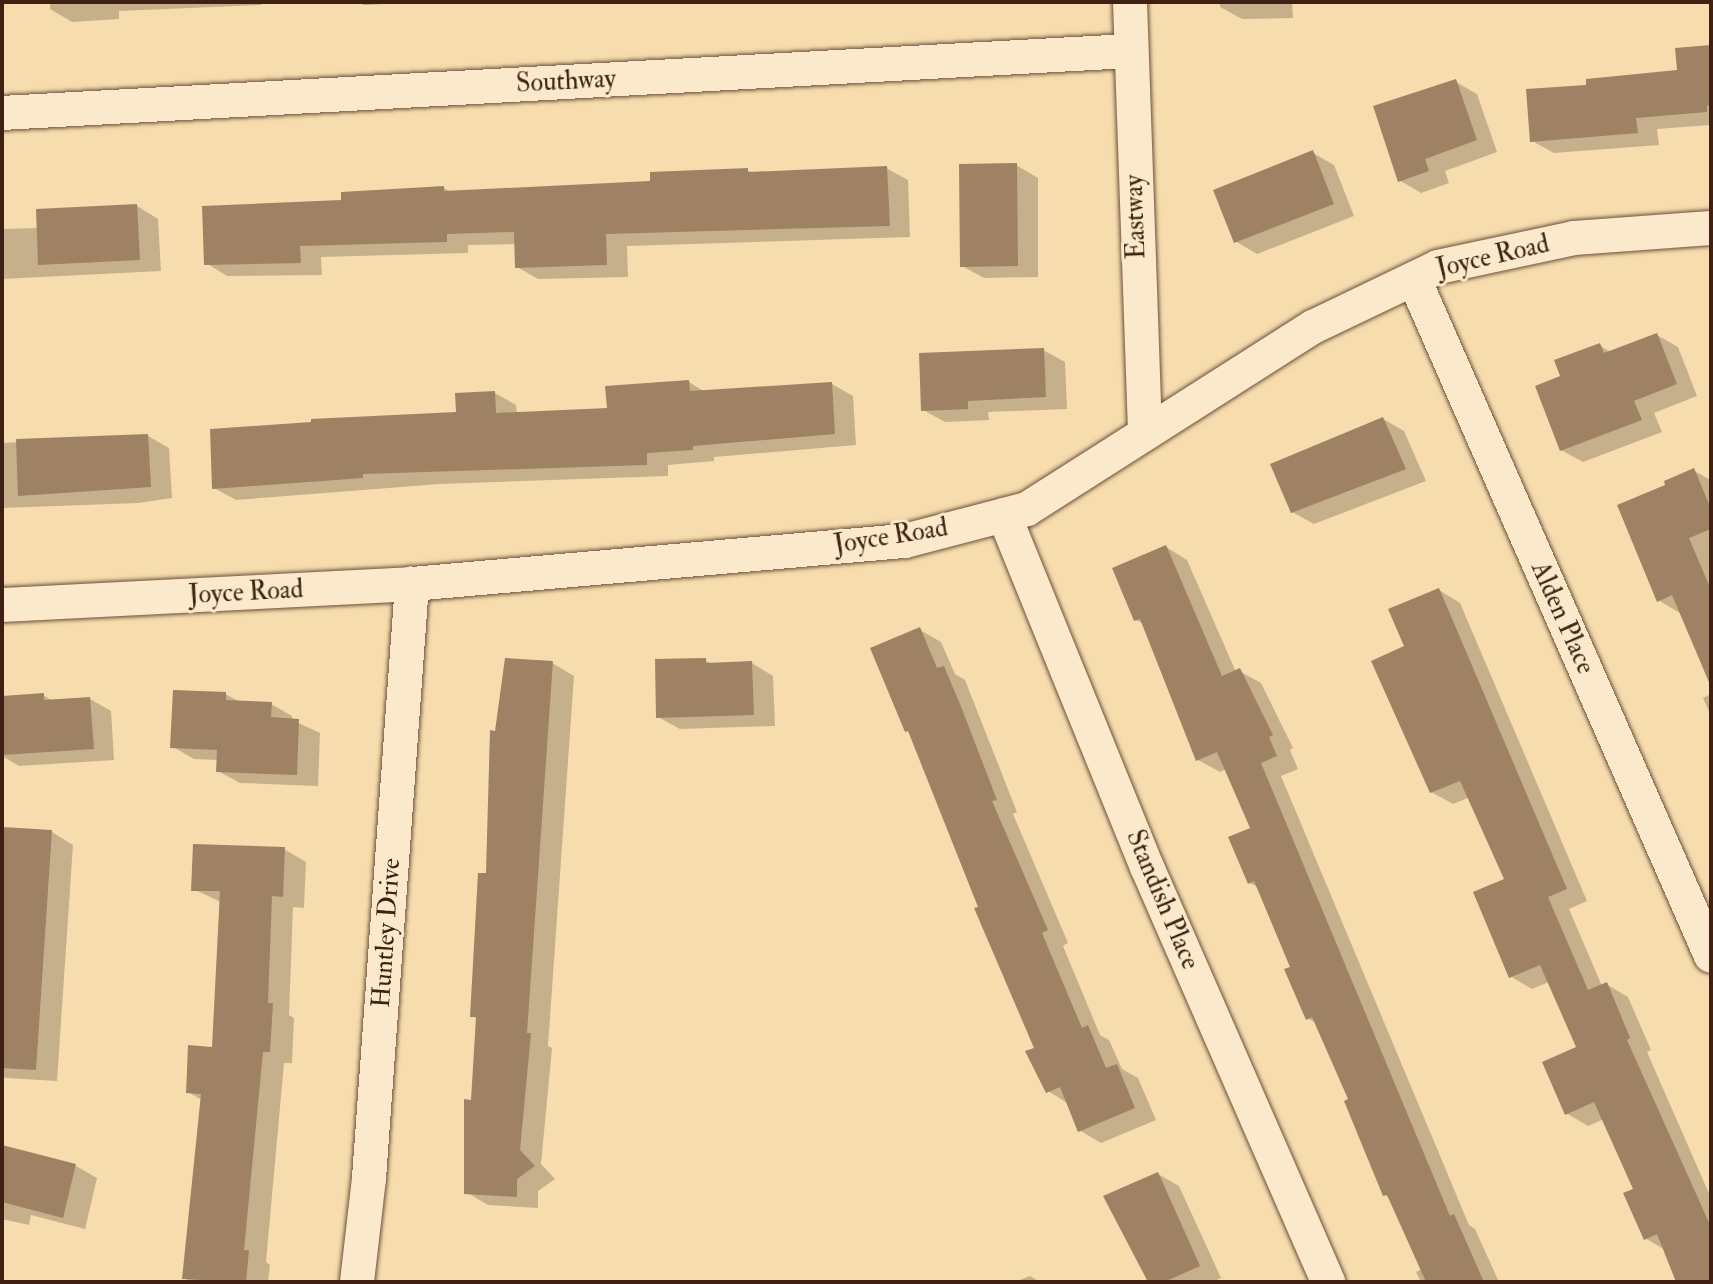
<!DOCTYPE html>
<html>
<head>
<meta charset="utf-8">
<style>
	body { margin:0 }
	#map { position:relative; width:1713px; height:1284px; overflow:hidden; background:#f7ddae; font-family:"IM FELL Double Pica",serif }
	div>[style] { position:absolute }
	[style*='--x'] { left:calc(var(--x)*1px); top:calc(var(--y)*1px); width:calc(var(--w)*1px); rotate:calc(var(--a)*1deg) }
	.shadow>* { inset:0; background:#0003 }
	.building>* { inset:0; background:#9f8264 }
	.roads { filter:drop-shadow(0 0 2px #6d4f3a) drop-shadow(0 0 2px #6d4f3a) }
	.minor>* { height:34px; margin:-17px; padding:0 17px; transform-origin:17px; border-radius:17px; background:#fae9ca }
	span { translate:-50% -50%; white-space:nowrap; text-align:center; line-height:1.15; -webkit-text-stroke:6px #fae9ca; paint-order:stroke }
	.street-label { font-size:26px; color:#3f2013 }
	.frame { position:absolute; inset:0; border:4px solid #3f2013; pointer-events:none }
</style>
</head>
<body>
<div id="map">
	<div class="shadow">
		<i style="clip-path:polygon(50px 2px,261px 2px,261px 5px,119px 11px,119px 19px,72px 22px,50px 9px)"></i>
		<i style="clip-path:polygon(358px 2px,423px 2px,364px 5px)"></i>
		<i style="clip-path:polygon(1220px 2px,1292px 2px,1293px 18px,1242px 19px,1220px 7px)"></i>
		<i style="clip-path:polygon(1711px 47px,1711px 125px,1657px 129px,1659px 145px,1554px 153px,1532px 141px,1588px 87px,1679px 72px)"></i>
		<i style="clip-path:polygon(1456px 82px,1477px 94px,1497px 152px,1445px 171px,1449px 183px,1421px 193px,1399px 180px)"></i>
		<i style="clip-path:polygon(1313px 153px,1334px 165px,1354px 216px,1257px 254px,1235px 241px)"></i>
		<i style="clip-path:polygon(1016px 165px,1038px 178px,1038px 277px,984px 278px,962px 266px)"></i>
		<i style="clip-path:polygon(886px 168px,908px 180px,910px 237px,627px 246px,628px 277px,538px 279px,517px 267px,516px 244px,468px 245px,468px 253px,321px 257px,322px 275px,227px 276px,206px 263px,343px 202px,444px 188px,452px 193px,652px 183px,747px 170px,754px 174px)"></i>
		<i style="clip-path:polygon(137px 206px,158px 219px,161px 271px,2px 279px,2px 229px,39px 228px)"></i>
		<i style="clip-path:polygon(1657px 335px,1678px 347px,1697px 396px,1654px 413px,1662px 432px,1583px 462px,1561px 450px,1563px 377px,1600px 346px,1611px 352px)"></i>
		<i style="clip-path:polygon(1043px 350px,1065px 362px,1067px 409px,988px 412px,989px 420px,945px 422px,923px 410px)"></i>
		<i style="clip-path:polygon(689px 382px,705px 392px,832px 384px,853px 396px,856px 445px,714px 457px,714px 461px,668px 465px,668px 476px,440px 484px,236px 500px,214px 488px,458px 414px,495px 393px,516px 405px,517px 414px,609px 409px)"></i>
		<i style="clip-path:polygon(1383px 419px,1404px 431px,1426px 481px,1314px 524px,1292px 512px)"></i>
		<i style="clip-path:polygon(148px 436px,169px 448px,172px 498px,138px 503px,2px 508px,2px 443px)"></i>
		<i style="clip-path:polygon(1694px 471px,1711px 480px,1711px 682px,1680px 613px,1658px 600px,1668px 486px)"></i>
		<i style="clip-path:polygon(1166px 547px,1187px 560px,1236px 672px,1239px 671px,1261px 683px,1293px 748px,1290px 750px,1298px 769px,1281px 776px,1469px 1225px,1475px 1229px,1499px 1282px,1421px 1282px,1416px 1272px,1422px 1269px,1391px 1199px,1385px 1195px,1351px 1100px,1318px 1024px,1307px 1018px,1292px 968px,1259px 888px,1250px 883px,1252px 830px,1227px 769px,1220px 772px,1198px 760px,1144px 624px,1136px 620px)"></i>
		<i style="clip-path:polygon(1439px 590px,1460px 603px,1587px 901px,1569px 909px,1602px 986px,1606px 984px,1628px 997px,1651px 1050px,1647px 1052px,1711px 1198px,1711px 1282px,1678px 1282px,1665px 1250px,1645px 1238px,1636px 1190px,1604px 1119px,1588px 1126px,1566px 1113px,1579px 1048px,1549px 982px,1532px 989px,1510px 976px,1506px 880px,1470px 797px,1453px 804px,1431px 792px,1407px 648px)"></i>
		<i style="clip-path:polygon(920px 630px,941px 642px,955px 674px,965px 680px,1017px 812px,1013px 814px,1068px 943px,1063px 946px,1100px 1035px,1109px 1040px,1122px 1069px,1138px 1078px,1156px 1120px,1101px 1143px,1079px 1130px,1069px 1104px,1048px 1091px,1036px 1049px,911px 733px,907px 731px)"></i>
		<i style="clip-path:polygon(705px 660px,713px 665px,752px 663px,773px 676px,775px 726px,680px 729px,658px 717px)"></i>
		<i style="clip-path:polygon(552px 663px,574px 676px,548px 1046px,552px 1048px,541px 1164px,555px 1179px,538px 1191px,538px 1208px,488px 1205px,466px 1192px,478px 1019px,472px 1016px,488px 875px,497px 733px)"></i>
		<i style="clip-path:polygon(225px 694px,240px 702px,271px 704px,292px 716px,292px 720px,320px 733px,318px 786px,240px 783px,218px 771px,218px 760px,194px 759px,173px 747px)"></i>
		<i style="clip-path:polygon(1711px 694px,1711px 716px,1703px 698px)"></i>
		<i style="clip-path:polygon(43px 695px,53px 701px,90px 699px,111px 711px,114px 760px,19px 766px,2px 756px,2px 698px)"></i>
		<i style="clip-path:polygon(52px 832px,73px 845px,57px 1081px,6px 1078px,2px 1076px,2px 866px)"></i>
		<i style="clip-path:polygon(284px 849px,306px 862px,304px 908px,293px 907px,289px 1015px,294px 1018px,292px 1063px,284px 1063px,266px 1262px,270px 1265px,268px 1282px,192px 1282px,184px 1278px,202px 1100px,188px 1092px,214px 1049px,221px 902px,193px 889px)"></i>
		<i style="clip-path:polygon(2px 1147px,76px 1166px,97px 1178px,85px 1229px,31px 1215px,29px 1225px,2px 1219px)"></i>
		<i style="clip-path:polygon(1158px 1174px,1179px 1186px,1221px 1278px,1212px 1282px,1150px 1282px,1106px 1197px)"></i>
		<i style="clip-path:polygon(1030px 1276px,1040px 1282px,1015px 1282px)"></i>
	</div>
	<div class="building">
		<i style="clip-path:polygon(1711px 45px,1711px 105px,1707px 106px,1707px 112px,1636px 118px,1638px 133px,1530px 142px,1526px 89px,1586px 85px,1586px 79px,1677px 70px,1675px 48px)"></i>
		<i style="clip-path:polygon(1456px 79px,1477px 140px,1425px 159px,1429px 171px,1398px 182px,1373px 106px)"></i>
		<i style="clip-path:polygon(1313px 150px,1334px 204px,1234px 243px,1213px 190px)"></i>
		<i style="clip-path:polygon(1017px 163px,1018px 266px,960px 267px,959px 164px)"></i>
		<i style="clip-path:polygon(887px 166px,890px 226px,606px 234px,607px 265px,515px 268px,514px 232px,447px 234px,447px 242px,300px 246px,301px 263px,204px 265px,202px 206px,341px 200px,341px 192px,444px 186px,444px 191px,650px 181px,650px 172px,748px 168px,748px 172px)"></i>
		<i style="clip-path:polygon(137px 204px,140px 260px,38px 265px,36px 209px)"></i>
		<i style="clip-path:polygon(1657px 333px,1677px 384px,1634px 401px,1642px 420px,1560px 451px,1535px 386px,1560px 376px,1554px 360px,1600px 343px,1604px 353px)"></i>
		<i style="clip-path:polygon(1044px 348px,1046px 397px,968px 401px,968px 409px,921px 411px,919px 353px)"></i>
		<i style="clip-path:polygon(689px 380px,690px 391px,832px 382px,835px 434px,693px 446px,693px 450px,647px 453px,647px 465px,363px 474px,363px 478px,212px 489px,210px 429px,311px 422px,311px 419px,456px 412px,455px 393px,495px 391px,496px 413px,607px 408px,605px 386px)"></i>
		<i style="clip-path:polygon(1383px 417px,1406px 469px,1291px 513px,1270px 464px)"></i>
		<i style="clip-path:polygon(148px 434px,151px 487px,18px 496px,16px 439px)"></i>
		<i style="clip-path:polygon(1694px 468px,1711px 509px,1711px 529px,1689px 538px,1711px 590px,1711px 687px,1672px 595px,1657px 602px,1617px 505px,1665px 485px,1664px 481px)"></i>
		<i style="clip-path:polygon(1166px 545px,1222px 676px,1240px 668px,1273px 735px,1269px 737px,1277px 756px,1261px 763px,1450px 1216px,1454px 1214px,1484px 1282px,1426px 1282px,1387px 1195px,1383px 1196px,1344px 1101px,1348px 1099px,1312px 1017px,1306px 1020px,1284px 969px,1290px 967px,1254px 881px,1248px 884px,1228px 837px,1250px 828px,1217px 752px,1196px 761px,1140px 619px,1134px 621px,1112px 568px)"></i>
		<i style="clip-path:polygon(1439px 588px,1567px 889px,1548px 897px,1588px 990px,1607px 982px,1630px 1038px,1627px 1040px,1711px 1227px,1711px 1282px,1676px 1282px,1657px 1234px,1644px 1240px,1623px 1193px,1633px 1189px,1594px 1102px,1565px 1115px,1542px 1062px,1576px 1047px,1540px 965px,1509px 978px,1473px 892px,1504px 879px,1460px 781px,1430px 793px,1371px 661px,1404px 646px,1388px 609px)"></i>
		<i style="clip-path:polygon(920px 627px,937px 668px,944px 666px,962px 709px,997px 800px,992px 801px,1048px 930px,1042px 933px,1082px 1028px,1088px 1025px,1106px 1068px,1117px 1064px,1135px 1108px,1078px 1132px,1060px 1087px,1046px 1093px,1025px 1051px,1034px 1048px,974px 908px,978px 907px,908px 731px,905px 732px,870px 648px)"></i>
		<i style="clip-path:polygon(505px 658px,553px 661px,527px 1033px,531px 1033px,520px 1150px,535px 1166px,517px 1179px,517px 1197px,464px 1194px,464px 1099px,471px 1100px,476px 1017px,470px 1017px,478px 873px,486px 873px,490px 730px,495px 731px)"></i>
		<i style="clip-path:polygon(706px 658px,706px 663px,752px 661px,754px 715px,656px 718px,655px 659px)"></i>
		<i style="clip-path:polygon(173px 690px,226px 692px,226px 700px,272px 702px,271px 717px,299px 719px,297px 775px,216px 772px,217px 750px,170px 748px)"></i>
		<i style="clip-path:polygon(44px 693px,44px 700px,90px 697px,94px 749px,2px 755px,2px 696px)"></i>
		<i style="clip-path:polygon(2px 827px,52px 830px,36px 1070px,2px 1068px)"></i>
		<i style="clip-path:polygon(193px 844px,285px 847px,283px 897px,272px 896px,268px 1003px,273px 1003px,270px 1052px,263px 1052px,244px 1250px,249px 1250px,246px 1282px,182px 1279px,201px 1094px,186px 1093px,188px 1045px,212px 1047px,220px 891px,191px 891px)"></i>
		<i style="clip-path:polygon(2px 1145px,76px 1164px,63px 1218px,2px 1202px)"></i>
		<i style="clip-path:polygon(1158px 1172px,1200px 1266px,1164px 1282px,1148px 1282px,1103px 1196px)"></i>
	</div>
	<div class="roads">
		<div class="minor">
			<i style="--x:1130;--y:2;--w:431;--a:88"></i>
			<i style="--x:2;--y:113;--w:1129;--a:-3.15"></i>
			<i style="--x:1414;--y:279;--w:739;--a:66.31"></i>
			<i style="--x:1004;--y:515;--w:380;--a:67.9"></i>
			<i style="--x:1147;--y:867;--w:453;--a:66.4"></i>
			<i style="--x:2;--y:605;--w:411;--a:-2.9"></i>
			<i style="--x:412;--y:584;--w:495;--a:-5"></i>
			<i style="--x:905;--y:541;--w:126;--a:-14.7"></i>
			<i style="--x:1027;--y:509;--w:339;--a:-32.5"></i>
			<i style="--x:1313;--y:327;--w:139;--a:-25.6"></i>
			<i style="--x:1438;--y:267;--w:139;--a:-12"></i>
			<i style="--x:1574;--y:238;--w:137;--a:-4.2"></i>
			<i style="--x:357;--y:1282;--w:105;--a:-83.4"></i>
			<i style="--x:369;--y:1178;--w:596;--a:-85.86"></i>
		</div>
	</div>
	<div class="street-label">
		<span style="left:566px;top:82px;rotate:-3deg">Southway</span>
		<span style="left:1136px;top:217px;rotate:-92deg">Eastway</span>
		<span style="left:1493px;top:257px;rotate:-13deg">Joyce Road</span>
		<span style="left:891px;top:537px;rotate:-9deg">Joyce Road</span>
		<span style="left:246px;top:593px;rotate:-3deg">Joyce Road</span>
		<span style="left:1562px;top:618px;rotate:66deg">Alden Place</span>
		<span style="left:1162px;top:900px;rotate:67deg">Standish Place</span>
		<span style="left:387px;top:933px;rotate:-86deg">Huntley Drive</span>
	</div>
	<div class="frame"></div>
</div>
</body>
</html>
